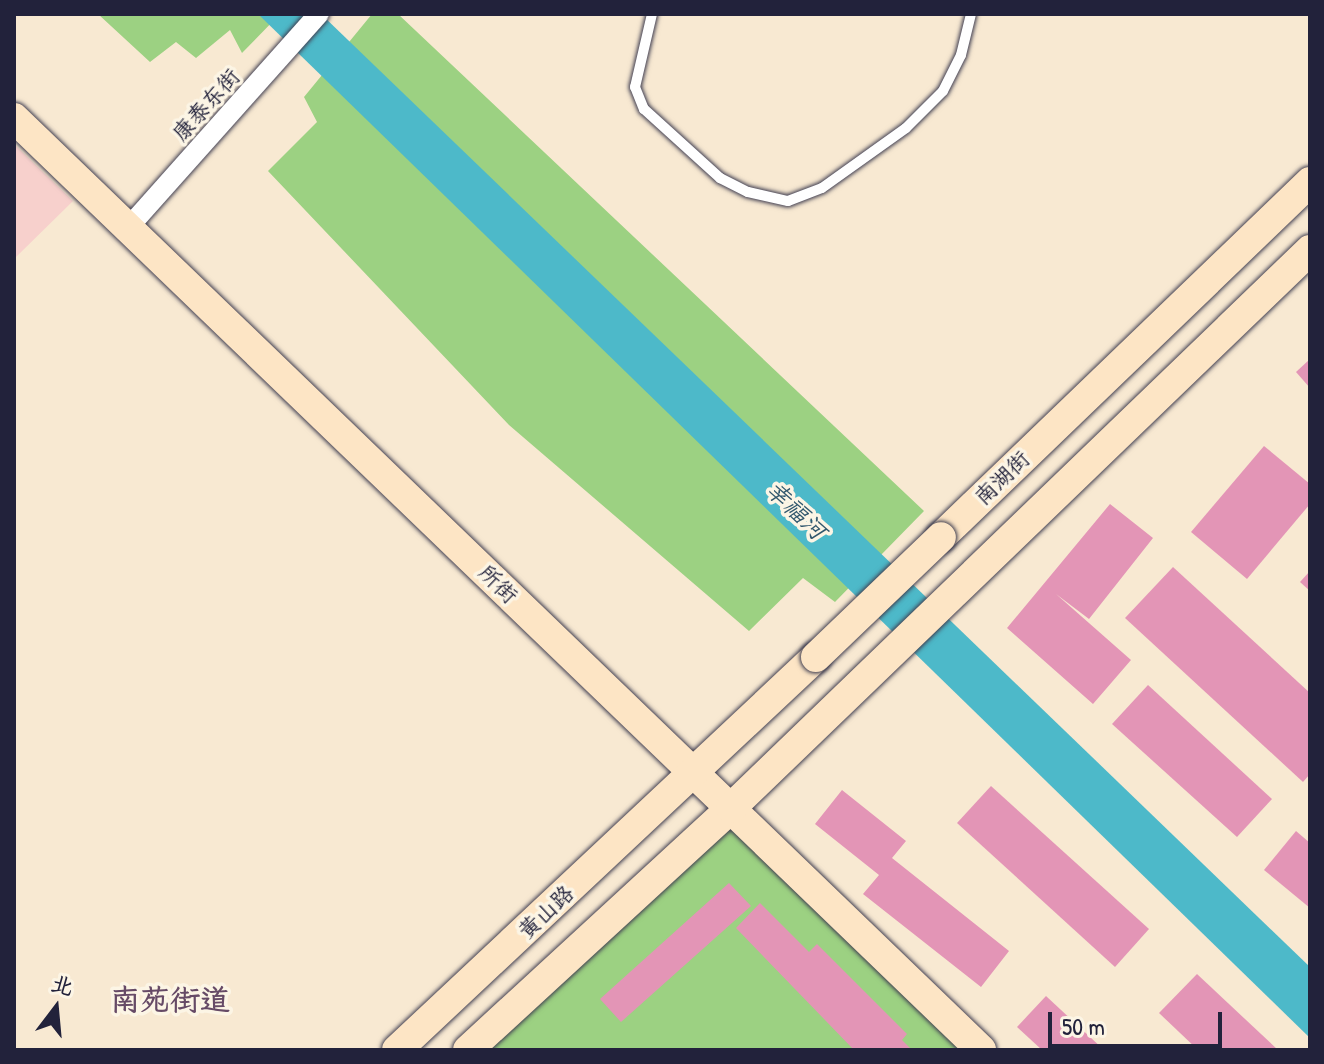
<!DOCTYPE html>
<html>
<head>
<meta charset="utf-8">
<style>
	body { margin:0 }
	#map { position:relative; width:1324px; height:1064px; overflow:hidden; background:#f8e9d2; font-family:"Patrick Hand","LXGW WenKai TC",sans-serif }
	div>[style] { position:absolute }
	[style*='--x'] { left:calc(var(--x)*1px); top:calc(var(--y)*1px); width:calc(var(--w)*1px); rotate:calc(var(--a)*1deg) }
	.built>* { inset:0; background:#f7d0cc }
	.green>* { inset:0; background:#9cd182 }
	.water>* { inset:0; background:#4db9c9 }
	.building>* { inset:0; background:#e395b6 }
	.roads { filter:drop-shadow(0 0 2px #424052) drop-shadow(0 0 2px #424052) }
	.lane>* { height:10px; margin:-5px; padding:0 5px; transform-origin:5px; border-radius:5px; background:#fff }
	.street>* { height:20px; margin:-10px; padding:0 10px; transform-origin:10px; border-radius:10px; background:#fff }
	.secondary>* { height:30px; margin:-15px; padding:0 15px; transform-origin:15px; border-radius:15px; background:#fde5c5 }
	.bridges { filter:drop-shadow(0 0 2px #424052) drop-shadow(0 0 2px #424052) }
	.secondary-bridge>* { height:30px; margin:-15px; padding:0 15px; transform-origin:15px; border-radius:15px; background:#fde5c5 }
	span { translate:-50% -50%; white-space:nowrap; text-align:center; line-height:1.15; -webkit-text-stroke:7px #fcf5e5; paint-order:stroke }
	.street-label { font-size:22px; color:#22223b }
	.water-label { font-size:24px; color:#31576d; font-style:italic }
	.district-label { font-size:30px; color:#664a66; font-weight:700 }
	.frame { position:absolute; inset:0; border:16px solid #22223b; pointer-events:none }
	.north { position:absolute; left:16px; top:968px; width:80px; height:80px; -webkit-text-stroke:6px #fcf5e5; paint-order:stroke; rotate:16deg; font-size:22px; font-weight:700; line-height:32px; text-align:center; color:#22223b }
	.north::after { content:''; display:block; margin:auto; width:28px; height:36px; background:#22223b; clip-path:polygon(50% 0,100% 100%,50% 72%,0 100%) }
	.scale { position:absolute; left:1048px; top:1012px; width:174px; height:36px; box-sizing:border-box; border:4px solid #22223b; border-top:0; padding-left:10px; font-size:24px; line-height:28px; white-space:nowrap; color:#22223b; -webkit-text-stroke:6px #fcf5e5; paint-order:stroke }
</style>
</head>
<body>
<div id="map">
	<div class="built">
		<i style="clip-path:polygon(14px 144px,73px 201px,14px 259px)"></i>
	</div>
	<div class="green">
		<i style="clip-path:polygon(98px 14px,280px 14px,242px 53px,230px 30px,196px 58px,176px 42px,150px 62px)"></i>
		<i style="clip-path:polygon(372px 14px,398px 14px,924px 511px,835px 602px,803px 578px,749px 631px,509px 425px,268px 171px,317px 122px,304px 97px)"></i>
		<i style="clip-path:polygon(731px 808px,987px 1050px,485px 1050px)"></i>
	</div>
	<div class="water">
		<i style="clip-path:polygon(258px 14px,321px 14px,1310px 967px,1310px 1038px)"></i>
	</div>
	<div class="building">
		<i style="clip-path:polygon(1310px 359px,1310px 388px,1296px 372px)"></i>
		<i style="clip-path:polygon(1264px 446px,1310px 484px,1310px 504px,1247px 579px,1191px 532px)"></i>
		<i style="clip-path:polygon(1110px 504px,1153px 538px,1089px 619px,1056px 594px,1131px 660px,1093px 704px,1007px 628px)"></i>
		<i style="clip-path:polygon(1173px 567px,1310px 693px,1310px 774px,1303px 782px,1125px 618px)"></i>
		<i style="clip-path:polygon(1310px 571px,1310px 591px,1300px 582px)"></i>
		<i style="clip-path:polygon(1148px 685px,1272px 799px,1237px 837px,1112px 724px)"></i>
		<i style="clip-path:polygon(991px 786px,1149px 929px,1115px 967px,957px 823px)"></i>
		<i style="clip-path:polygon(842px 790px,906px 841px,892px 858px,1009px 951px,981px 987px,863px 894px,879px 875px,815px 824px)"></i>
		<i style="clip-path:polygon(1296px 831px,1310px 843px,1310px 908px,1264px 870px)"></i>
		<i style="clip-path:polygon(729px 883px,751px 906px,621px 1022px,600px 999px)"></i>
		<i style="clip-path:polygon(760px 903px,809px 952px,817px 944px,907px 1034px,902px 1040px,912px 1050px,854px 1050px,736px 928px)"></i>
		<i style="clip-path:polygon(1197px 974px,1278px 1050px,1198px 1050px,1159px 1013px)"></i>
		<i style="clip-path:polygon(1046px 996px,1104px 1050px,1042px 1050px,1017px 1027px)"></i>
	</div>
	<div class="roads">
		<div class="lane">
			<i style="--x:652;--y:14;--w:75;--a:103.1"></i>
			<i style="--x:635;--y:87;--w:24;--a:68"></i>
			<i style="--x:644;--y:109;--w:103;--a:42.2"></i>
			<i style="--x:720;--y:178;--w:31;--a:27"></i>
			<i style="--x:748;--y:192;--w:41;--a:12.7"></i>
			<i style="--x:788;--y:201;--w:36;--a:-21"></i>
			<i style="--x:822;--y:188;--w:103;--a:-35.5"></i>
			<i style="--x:906;--y:128;--w:52;--a:-45"></i>
			<i style="--x:943;--y:91;--w:40;--a:-63.4"></i>
			<i style="--x:961;--y:55;--w:42;--a:-76.3"></i>
		</div>
		<div class="street">
			<i style="--x:128;--y:228;--w:287;--a:-48.3"></i>
		</div>
		<div class="secondary">
			<i style="--x:14;--y:118;--w:1343;--a:43.94"></i>
			<i style="--x:941;--y:537;--w:512;--a:-43.89"></i>
			<i style="--x:397;--y:1050;--w:574;--a:-43.17"></i>
			<i style="--x:468;--y:1050;--w:357;--a:-42.6"></i>
			<i style="--x:731;--y:808;--w:804;--a:-43.94"></i>
		</div>
	</div>
	<div class="bridges">
		<div class="secondary-bridge">
			<i style="--x:816;--y:657;--w:173;--a:-43.8"></i>
		</div>
	</div>
	<div class="street-label">
		<span style="left:206px;top:105px;rotate:-48deg">康泰东街</span>
		<span style="left:1002px;top:478px;rotate:-44deg">南湖街</span>
		<span style="left:498px;top:584px;rotate:44deg">所街</span>
		<span style="left:546px;top:912px;rotate:-43deg">黄山路</span>
	</div>
	<div class="water-label">
		<span style="left:796px;top:510px;rotate:44deg">幸福河</span>
	</div>
	<div class="district-label">
		<span style="left:170px;top:999px">南苑街道</span>
	</div>
	<div class="frame"></div>
	<div class="north">北</div>
	<div class="scale">50 m</div>
</div>
</body>
</html>
